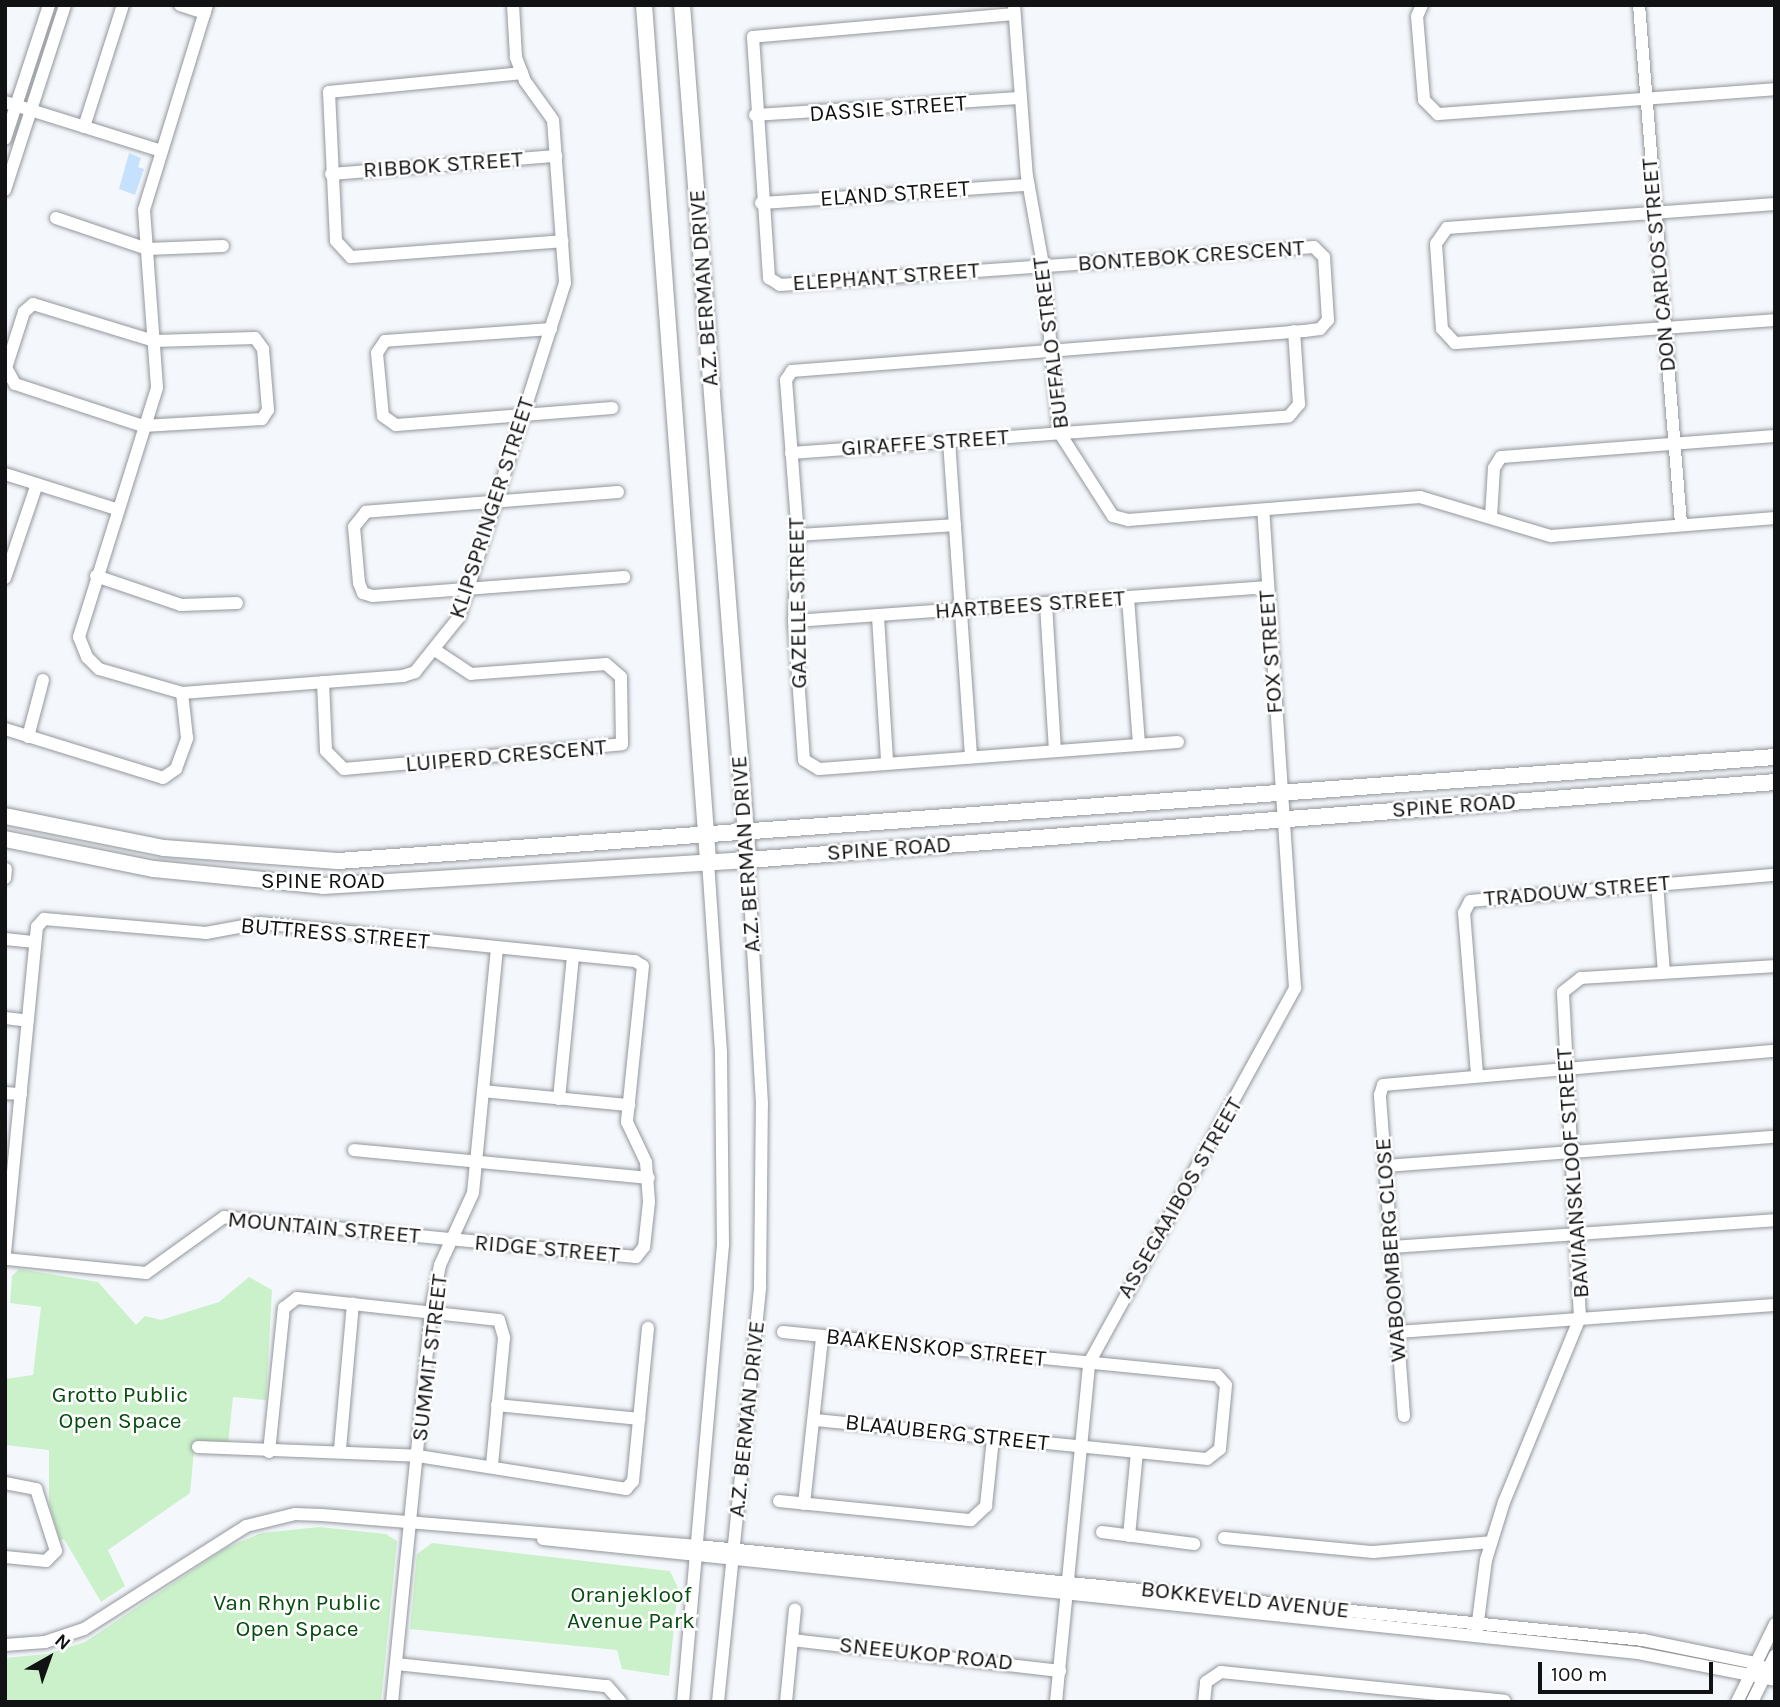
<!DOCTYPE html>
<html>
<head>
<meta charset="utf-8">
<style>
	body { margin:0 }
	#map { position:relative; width:1780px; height:1707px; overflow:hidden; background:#f4f8fd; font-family:Karla,sans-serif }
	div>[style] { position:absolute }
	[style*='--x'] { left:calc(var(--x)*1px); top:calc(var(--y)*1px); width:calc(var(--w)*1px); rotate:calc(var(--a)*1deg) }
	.green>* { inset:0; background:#caf1c9 }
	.building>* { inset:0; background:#c6e1fe }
	.roads { filter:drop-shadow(0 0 2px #93979b) drop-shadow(0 0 2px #93979b) }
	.minor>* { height:12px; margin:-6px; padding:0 6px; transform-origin:6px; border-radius:6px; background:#fff }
	.major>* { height:16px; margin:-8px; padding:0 8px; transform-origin:8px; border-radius:8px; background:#fff }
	span { translate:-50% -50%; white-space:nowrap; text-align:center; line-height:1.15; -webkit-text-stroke:5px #fff; paint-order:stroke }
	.street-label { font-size:23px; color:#111214 }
	.park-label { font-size:23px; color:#074d10 }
	.frame { position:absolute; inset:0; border:7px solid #111214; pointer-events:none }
	.north { position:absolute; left:14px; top:1623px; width:70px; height:70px; -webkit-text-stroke:5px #fff; paint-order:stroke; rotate:40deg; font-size:19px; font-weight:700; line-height:28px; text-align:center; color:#111214 }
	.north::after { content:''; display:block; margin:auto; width:24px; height:32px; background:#111214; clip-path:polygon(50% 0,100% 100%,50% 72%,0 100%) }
	.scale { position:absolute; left:1538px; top:1662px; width:175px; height:32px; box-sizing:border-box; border:4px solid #111214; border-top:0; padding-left:9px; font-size:21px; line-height:24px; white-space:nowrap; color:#111214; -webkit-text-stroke:5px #fff; paint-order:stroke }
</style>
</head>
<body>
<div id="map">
	<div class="green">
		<i style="clip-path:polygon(19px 1269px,98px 1282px,136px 1325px,145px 1316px,161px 1320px,219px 1302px,249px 1277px,272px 1290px,266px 1400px,233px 1397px,228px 1444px,195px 1441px,190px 1493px,108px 1550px,125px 1586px,101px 1602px,64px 1539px,60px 1540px,49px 1504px,49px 1450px,5px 1445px,5px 1379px,33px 1375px,41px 1307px,10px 1303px,12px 1276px)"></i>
		<i style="clip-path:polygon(319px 1527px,386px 1534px,397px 1541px,381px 1702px,5px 1702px,5px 1658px,47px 1654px,85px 1642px,226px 1548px,261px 1533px)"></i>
		<i style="clip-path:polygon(432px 1543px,670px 1571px,678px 1588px,669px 1676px,622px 1669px,617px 1650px,410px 1629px,417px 1554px)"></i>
	</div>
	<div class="building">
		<i style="clip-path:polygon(129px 153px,141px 158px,138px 167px,144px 169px,135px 195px,119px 189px)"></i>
	</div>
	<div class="roads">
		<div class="minor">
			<i style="--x:180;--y:5;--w:26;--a:18"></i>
			<i style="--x:207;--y:5;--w:214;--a:107.1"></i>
			<i style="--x:144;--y:210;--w:178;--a:85.8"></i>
			<i style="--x:157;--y:388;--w:261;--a:107.4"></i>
			<i style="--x:79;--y:637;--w:22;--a:68"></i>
			<i style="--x:87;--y:657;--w:17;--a:45"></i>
			<i style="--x:99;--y:669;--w:86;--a:16.1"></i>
			<i style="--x:182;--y:693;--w:222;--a:-4.4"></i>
			<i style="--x:403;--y:676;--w:13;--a:-18"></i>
			<i style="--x:415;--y:672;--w:70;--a:-51.3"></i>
			<i style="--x:459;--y:617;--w:350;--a:-72.4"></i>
			<i style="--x:565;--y:283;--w:163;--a:-94.2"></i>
			<i style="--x:553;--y:120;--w:48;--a:-125.7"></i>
			<i style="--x:525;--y:81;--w:26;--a:-111"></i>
			<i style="--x:516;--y:57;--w:52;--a:-93.3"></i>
			<i style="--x:1014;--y:5;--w:171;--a:85.7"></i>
			<i style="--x:1027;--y:176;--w:90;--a:79.8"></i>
			<i style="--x:1043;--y:265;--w:168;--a:84.5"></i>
			<i style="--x:1059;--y:432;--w:100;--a:57.3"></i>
			<i style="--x:1113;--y:516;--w:16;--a:15"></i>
			<i style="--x:1128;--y:520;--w:293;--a:-4.5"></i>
			<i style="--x:1420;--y:497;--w:137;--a:16.6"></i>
			<i style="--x:1551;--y:536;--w:225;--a:-4.6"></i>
			<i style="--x:1422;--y:5;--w:12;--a:114"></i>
			<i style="--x:1417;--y:16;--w:84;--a:85.2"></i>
			<i style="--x:1424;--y:100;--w:20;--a:45"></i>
			<i style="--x:1438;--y:114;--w:338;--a:-4.2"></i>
			<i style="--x:1639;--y:5;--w:521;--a:85.37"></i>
			<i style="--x:1014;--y:14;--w:262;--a:175"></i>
			<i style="--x:753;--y:37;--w:242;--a:86.2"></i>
			<i style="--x:769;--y:278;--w:13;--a:32"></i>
			<i style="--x:780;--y:285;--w:535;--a:-4.07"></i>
			<i style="--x:1314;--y:247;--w:14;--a:45"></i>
			<i style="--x:1324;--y:257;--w:63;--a:86.4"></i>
			<i style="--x:1328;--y:320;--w:12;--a:132"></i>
			<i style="--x:1320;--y:329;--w:16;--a:173"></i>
			<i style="--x:1304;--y:331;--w:514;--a:175.53"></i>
			<i style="--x:792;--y:371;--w:11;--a:124"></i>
			<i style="--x:786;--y:380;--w:155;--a:85.6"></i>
			<i style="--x:798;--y:535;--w:86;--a:92.7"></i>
			<i style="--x:794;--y:621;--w:139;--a:85.9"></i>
			<i style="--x:804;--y:760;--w:17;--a:31"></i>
			<i style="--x:819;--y:769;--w:360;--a:-4.3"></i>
			<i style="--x:522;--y:73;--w:194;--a:174.4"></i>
			<i style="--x:329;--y:92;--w:149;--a:87.3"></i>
			<i style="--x:336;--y:241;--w:22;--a:47"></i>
			<i style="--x:351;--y:257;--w:212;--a:-4.3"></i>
			<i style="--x:5;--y:102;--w:164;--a:17.4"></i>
			<i style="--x:755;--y:115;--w:266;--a:-3.7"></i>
			<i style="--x:84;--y:127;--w:128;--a:-72.3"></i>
			<i style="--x:5;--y:139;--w:141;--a:-71.8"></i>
			<i style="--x:331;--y:174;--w:226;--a:-4.6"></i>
			<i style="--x:5;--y:190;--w:194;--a:-72"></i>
			<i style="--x:761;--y:203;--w:268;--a:-3.9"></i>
			<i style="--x:1775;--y:204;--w:329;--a:175.8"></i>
			<i style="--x:1447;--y:228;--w:19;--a:125"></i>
			<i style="--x:1436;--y:244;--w:85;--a:86"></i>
			<i style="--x:1442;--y:329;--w:19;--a:47"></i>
			<i style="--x:1455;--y:343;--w:321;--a:-4.1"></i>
			<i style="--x:56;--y:218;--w:96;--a:18.8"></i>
			<i style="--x:147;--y:249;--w:76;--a:-2.3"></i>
			<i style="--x:33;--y:304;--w:127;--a:17"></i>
			<i style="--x:154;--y:341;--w:101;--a:-1.7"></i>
			<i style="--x:255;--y:338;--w:14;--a:54"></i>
			<i style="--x:263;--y:349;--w:61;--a:85.3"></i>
			<i style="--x:268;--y:410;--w:11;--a:124"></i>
			<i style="--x:262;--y:419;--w:119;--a:176.6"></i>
			<i style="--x:143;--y:426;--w:135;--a:-161.8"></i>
			<i style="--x:15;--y:384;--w:18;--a:-119"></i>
			<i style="--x:6;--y:368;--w:59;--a:-72.2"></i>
			<i style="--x:24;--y:312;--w:12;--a:-42"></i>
			<i style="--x:551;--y:329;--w:166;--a:175.9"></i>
			<i style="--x:385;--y:341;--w:14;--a:124"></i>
			<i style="--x:377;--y:353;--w:63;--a:84.6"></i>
			<i style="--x:383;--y:416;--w:16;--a:35"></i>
			<i style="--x:396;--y:425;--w:217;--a:-4.5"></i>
			<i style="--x:949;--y:441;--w:317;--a:86"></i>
			<i style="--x:791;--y:453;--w:499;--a:-4.2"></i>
			<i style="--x:1289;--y:416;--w:16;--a:-50"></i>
			<i style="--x:1299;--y:404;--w:73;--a:-93.9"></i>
			<i style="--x:5;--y:474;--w:116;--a:17.5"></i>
			<i style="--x:618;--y:492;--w:253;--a:175.5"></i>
			<i style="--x:366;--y:512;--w:19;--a:129"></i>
			<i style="--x:354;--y:527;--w:56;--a:84.9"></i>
			<i style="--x:359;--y:583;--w:11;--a:68"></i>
			<i style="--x:363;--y:593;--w:10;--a:17"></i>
			<i style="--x:373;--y:596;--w:252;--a:-4.3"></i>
			<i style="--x:1491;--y:517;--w:49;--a:-86.5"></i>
			<i style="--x:1494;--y:468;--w:13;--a:-58"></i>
			<i style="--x:1501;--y:457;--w:275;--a:-4.4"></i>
			<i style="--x:798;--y:535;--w:157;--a:-3.6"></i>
			<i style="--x:96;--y:576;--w:90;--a:18.8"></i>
			<i style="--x:181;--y:605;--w:56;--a:-2"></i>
			<i style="--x:5;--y:578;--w:99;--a:-71.2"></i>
			<i style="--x:1128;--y:598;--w:147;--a:85.7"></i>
			<i style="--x:1046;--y:604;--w:146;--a:86.5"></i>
			<i style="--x:878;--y:617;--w:145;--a:86.4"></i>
			<i style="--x:794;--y:621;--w:473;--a:-4.1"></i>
			<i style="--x:323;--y:682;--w:69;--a:87.5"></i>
			<i style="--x:326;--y:751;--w:25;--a:45"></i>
			<i style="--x:344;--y:769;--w:279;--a:-5.1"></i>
			<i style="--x:622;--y:744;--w:67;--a:-90.9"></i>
			<i style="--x:621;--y:677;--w:20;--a:-139"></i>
			<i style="--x:606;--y:664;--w:135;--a:175.8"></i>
			<i style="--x:471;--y:674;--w:43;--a:-146.3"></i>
			<i style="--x:5;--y:729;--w:165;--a:17.2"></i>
			<i style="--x:163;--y:778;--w:16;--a:-35"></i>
			<i style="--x:176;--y:769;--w:33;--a:-70"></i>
			<i style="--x:187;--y:738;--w:45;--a:-96.3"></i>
			<i style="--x:28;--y:737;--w:59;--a:-75.3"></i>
			<i style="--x:5;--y:878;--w:9;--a:-84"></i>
			<i style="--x:1657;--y:884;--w:88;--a:85.5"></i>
			<i style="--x:5;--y:939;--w:30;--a:6"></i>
			<i style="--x:5;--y:1018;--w:23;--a:7"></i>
			<i style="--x:1477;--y:1074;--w:162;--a:-94.6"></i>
			<i style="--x:1464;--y:913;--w:13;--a:-63"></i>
			<i style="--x:1470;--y:901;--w:306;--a:-4.9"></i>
			<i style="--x:483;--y:1091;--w:147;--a:5.5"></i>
			<i style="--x:5;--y:1093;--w:16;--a:4"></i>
			<i style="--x:559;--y:1099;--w:144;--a:-84.4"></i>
			<i style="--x:354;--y:1150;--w:296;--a:5.4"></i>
			<i style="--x:1385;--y:1166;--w:391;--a:-4.3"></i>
			<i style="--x:1391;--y:1247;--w:385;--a:-4"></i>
			<i style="--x:5;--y:1253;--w:328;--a:-84.4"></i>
			<i style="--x:37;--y:927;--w:11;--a:-49"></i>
			<i style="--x:44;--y:919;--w:163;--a:4.9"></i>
			<i style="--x:206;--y:933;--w:55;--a:-10.5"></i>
			<i style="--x:260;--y:923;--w:377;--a:5.8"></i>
			<i style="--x:635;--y:961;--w:9;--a:32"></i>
			<i style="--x:643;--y:966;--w:157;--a:95.9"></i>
			<i style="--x:627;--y:1122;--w:44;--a:64.6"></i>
			<i style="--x:646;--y:1162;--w:40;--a:85.7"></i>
			<i style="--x:649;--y:1202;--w:45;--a:96.3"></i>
			<i style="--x:644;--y:1247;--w:13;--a:129"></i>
			<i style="--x:636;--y:1257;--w:414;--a:-174.5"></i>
			<i style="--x:224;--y:1217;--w:96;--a:144.3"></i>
			<i style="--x:146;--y:1273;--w:142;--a:-174.3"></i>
			<i style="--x:783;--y:1332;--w:436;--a:5.7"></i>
			<i style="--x:1217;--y:1375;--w:13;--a:48"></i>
			<i style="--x:1226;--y:1385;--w:64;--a:95.4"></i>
			<i style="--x:1220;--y:1449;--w:16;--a:142"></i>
			<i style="--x:1207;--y:1459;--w:395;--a:-174.3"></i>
			<i style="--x:1397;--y:1332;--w:379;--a:-4.1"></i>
			<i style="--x:497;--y:1405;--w:143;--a:5.6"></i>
			<i style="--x:1404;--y:1416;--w:322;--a:-94.3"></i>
			<i style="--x:1380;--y:1095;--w:10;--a:-73"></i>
			<i style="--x:1383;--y:1085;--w:393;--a:-5"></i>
			<i style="--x:198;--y:1447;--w:220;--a:2.3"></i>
			<i style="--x:418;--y:1456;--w:211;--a:9"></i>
			<i style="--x:626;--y:1489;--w:11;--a:-49"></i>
			<i style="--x:633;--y:1481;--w:154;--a:-84.4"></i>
			<i style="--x:340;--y:1449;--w:146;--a:-84.9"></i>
			<i style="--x:269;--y:1452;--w:145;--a:-84.1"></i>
			<i style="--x:284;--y:1308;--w:16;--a:-38"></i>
			<i style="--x:297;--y:1298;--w:203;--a:6.2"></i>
			<i style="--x:499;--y:1320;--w:19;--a:74"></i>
			<i style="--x:504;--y:1338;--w:128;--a:95.4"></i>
			<i style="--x:5;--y:1483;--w:32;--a:11"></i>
			<i style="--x:36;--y:1489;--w:65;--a:72.1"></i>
			<i style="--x:56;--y:1551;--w:14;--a:135"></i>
			<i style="--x:46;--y:1561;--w:41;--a:-174.4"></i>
			<i style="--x:779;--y:1501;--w:193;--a:5.7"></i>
			<i style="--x:971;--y:1520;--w:21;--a:-43"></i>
			<i style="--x:986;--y:1506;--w:68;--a:-84.1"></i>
			<i style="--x:804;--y:1504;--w:168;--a:-83.8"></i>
			<i style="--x:1102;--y:1532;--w:93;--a:7.4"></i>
			<i style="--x:1129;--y:1536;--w:84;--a:-84.6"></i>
			<i style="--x:1224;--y:1538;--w:150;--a:5.4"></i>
			<i style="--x:1373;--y:1552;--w:118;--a:-4.8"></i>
			<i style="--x:543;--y:1539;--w:1101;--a:5.94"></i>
			<i style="--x:1638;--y:1653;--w:140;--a:11.1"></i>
			<i style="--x:1477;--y:1629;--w:70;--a:-82.6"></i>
			<i style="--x:1486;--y:1560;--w:61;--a:-72.8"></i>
			<i style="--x:1504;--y:1502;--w:199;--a:-67.6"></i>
			<i style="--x:1580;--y:1318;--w:326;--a:-93"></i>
			<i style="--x:1563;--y:992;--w:23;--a:-38"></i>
			<i style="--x:1581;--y:978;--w:194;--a:-3.5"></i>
			<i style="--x:792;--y:1640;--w:270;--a:6.6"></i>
			<i style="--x:5;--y:1645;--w:40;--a:-4.3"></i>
			<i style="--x:45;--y:1642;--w:41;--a:-18.4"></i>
			<i style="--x:84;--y:1629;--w:192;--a:-32.4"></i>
			<i style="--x:246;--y:1526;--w:50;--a:-13.8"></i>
			<i style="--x:295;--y:1514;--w:27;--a:2"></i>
			<i style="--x:322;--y:1515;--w:377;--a:4.7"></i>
			<i style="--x:698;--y:1546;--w:950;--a:5.68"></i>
			<i style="--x:1643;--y:1640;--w:114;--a:11.6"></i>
			<i style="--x:1755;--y:1663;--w:23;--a:29"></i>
			<i style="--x:396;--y:1664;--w:212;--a:6"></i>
			<i style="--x:607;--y:1686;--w:21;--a:49"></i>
			<i style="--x:392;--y:1702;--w:393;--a:-84.3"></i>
			<i style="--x:431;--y:1311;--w:47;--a:-78.9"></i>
			<i style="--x:440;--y:1265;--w:79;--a:-65.4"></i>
			<i style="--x:473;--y:1193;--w:246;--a:-84.4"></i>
			<i style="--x:683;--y:1702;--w:459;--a:-85"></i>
			<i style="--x:723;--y:1245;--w:193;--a:-90.6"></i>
			<i style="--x:721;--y:1052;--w:191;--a:-93.9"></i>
			<i style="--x:718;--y:1702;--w:418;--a:-84.2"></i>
			<i style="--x:760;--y:1286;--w:182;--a:-89.4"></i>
			<i style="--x:762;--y:1104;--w:244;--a:-93.3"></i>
			<i style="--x:786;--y:1702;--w:93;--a:-84.5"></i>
			<i style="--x:1056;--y:1702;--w:341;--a:-84.4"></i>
			<i style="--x:1089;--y:1363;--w:428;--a:-61.2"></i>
			<i style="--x:1295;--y:988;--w:479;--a:-93.8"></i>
			<i style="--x:1204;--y:1702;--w:20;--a:-84"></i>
			<i style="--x:1206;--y:1682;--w:18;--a:-34"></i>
			<i style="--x:1221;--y:1672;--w:285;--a:5.8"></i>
			<i style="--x:1737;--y:1702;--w:87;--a:-64"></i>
			<i style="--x:1752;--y:1702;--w:52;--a:-63.9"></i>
		</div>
		<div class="major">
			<i style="--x:644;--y:5;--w:858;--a:85.72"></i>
			<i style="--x:682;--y:5;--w:858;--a:85.59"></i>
			<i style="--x:5;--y:816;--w:162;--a:11.4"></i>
			<i style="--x:164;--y:848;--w:174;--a:4.3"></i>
			<i style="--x:338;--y:861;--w:1441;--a:-4.14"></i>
			<i style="--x:5;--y:839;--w:152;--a:11.4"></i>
			<i style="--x:154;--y:869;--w:170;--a:5.7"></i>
			<i style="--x:323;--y:886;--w:426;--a:-3.5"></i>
			<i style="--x:748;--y:860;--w:1030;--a:-4.34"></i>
		</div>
	</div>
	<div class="street-label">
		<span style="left:888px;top:109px;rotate:-4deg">DASSIE STREET</span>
		<span style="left:443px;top:165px;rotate:-4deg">RIBBOK STREET</span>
		<span style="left:895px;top:194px;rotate:-4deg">ELAND STREET</span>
		<span style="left:1191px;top:256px;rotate:-4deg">BONTEBOK CRESCENT</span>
		<span style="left:1659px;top:265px;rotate:-95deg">DON CARLOS STREET</span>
		<span style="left:886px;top:277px;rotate:-4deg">ELEPHANT STREET</span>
		<span style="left:704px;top:288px;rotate:-94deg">A.Z. BERMAN DRIVE</span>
		<span style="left:1051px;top:343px;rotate:-97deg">BUFFALO STREET</span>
		<span style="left:925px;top:443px;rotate:-4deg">GIRAFFE STREET</span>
		<span style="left:492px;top:508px;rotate:-72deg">KLIPSPRINGER STREET</span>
		<span style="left:798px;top:603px;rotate:-91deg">GAZELLE STREET</span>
		<span style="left:1030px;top:605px;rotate:-4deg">HARTBEES STREET</span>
		<span style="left:1271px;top:652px;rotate:-94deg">FOX STREET</span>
		<span style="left:506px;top:756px;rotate:-5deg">LUIPERD CRESCENT</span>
		<span style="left:1454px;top:806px;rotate:-4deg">SPINE ROAD</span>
		<span style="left:889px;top:849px;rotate:-4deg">SPINE ROAD</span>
		<span style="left:746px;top:854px;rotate:-94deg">A.Z. BERMAN DRIVE</span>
		<span style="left:323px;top:881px">SPINE ROAD</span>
		<span style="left:1577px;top:891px;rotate:-5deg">TRADOUW STREET</span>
		<span style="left:335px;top:934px;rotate:5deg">BUTTRESS STREET</span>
		<span style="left:1573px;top:1173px;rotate:-94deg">BAVIAANSKLOOF STREET</span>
		<span style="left:1180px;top:1198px;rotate:-60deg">ASSEGAAIBOS STREET</span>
		<span style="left:324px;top:1228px;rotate:5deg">MOUNTAIN STREET</span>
		<span style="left:547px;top:1249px;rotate:5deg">RIDGE STREET</span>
		<span style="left:1391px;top:1250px;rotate:-94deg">WABOOMBERG CLOSE</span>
		<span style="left:936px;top:1348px;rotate:6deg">BAAKENSKOP STREET</span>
		<span style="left:430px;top:1358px;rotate:-83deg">SUMMIT STREET</span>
		<span style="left:747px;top:1419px;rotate:-84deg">A.Z. BERMAN DRIVE</span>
		<span style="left:947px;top:1433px;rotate:6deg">BLAAUBERG STREET</span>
		<span style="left:1245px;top:1600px;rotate:6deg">BOKKEVELD AVENUE</span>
		<span style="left:926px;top:1654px;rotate:6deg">SNEEUKOP ROAD</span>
	</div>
	<div class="park-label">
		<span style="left:120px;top:1408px">Grotto Public<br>Open Space</span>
		<span style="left:631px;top:1608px">Oranjekloof<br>Avenue Park</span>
		<span style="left:297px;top:1616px">Van Rhyn Public<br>Open Space</span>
	</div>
	<div class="frame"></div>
	<div class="north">N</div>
	<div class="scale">100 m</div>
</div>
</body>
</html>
